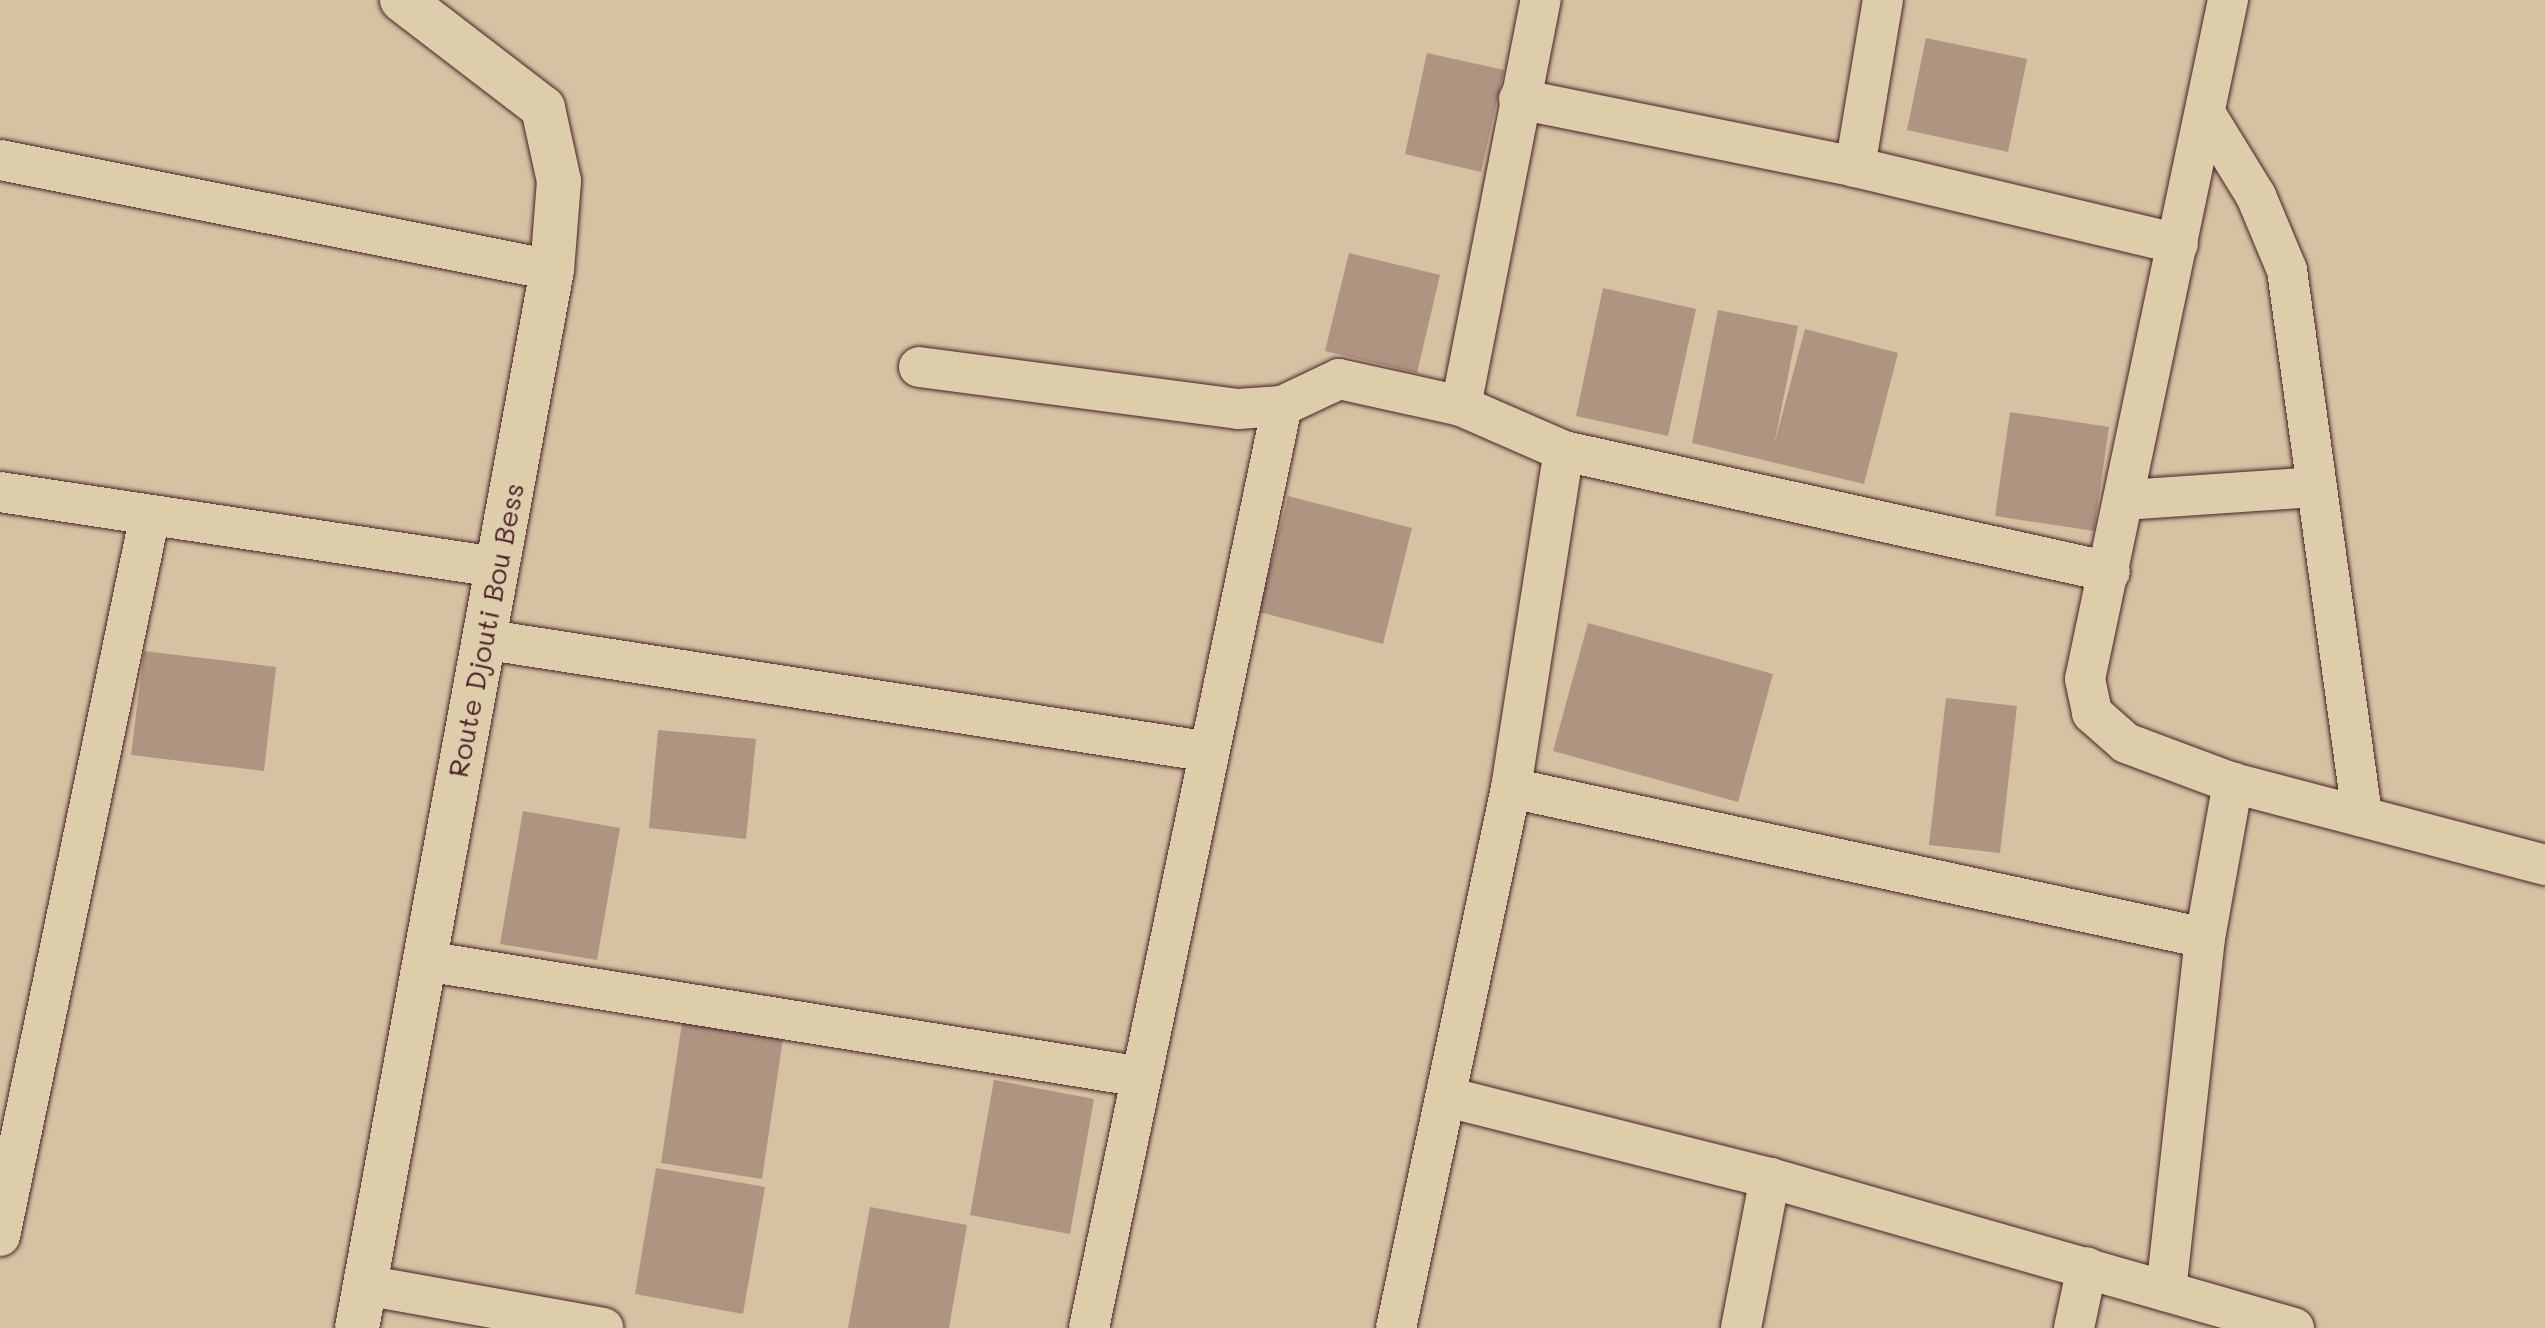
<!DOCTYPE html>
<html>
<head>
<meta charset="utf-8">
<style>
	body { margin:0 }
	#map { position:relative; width:2545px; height:1328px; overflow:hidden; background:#d5c2a2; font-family:Mali,sans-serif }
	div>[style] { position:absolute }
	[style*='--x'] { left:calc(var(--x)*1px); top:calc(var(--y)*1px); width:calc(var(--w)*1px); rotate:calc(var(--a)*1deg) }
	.building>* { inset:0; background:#ae9481 }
	.roads { filter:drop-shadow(0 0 2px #4a1f2b) drop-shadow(0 0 2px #4a1f2b) }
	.minor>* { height:40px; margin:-20px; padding:0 20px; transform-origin:20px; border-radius:20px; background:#decdaa }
	.secondary>* { height:44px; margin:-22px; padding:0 22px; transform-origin:22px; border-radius:22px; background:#decdaa }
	span { translate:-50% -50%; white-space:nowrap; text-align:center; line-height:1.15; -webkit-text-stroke:8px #decdaa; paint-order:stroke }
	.street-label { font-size:28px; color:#4a1f2b }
</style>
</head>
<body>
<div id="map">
	<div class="building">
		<i style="clip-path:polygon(1926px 38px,2027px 59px,2008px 152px,1907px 130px)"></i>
		<i style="clip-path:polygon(1427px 53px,1504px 70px,1481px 172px,1405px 154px)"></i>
		<i style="clip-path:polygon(1349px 253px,1440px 275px,1417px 373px,1325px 351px)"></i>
		<i style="clip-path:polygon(1603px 288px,1696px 309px,1668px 436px,1576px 416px)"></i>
		<i style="clip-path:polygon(1718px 310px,1798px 326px,1774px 445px,1805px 329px,1898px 353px,1864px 484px,1692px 443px)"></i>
		<i style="clip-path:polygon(2010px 412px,2109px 427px,2094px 531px,1995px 516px)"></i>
		<i style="clip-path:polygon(1288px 496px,1412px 528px,1383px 644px,1259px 612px)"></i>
		<i style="clip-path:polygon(1588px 623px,1773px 674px,1738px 802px,1553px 751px)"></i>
		<i style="clip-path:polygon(144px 651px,276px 667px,264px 771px,131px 755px)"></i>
		<i style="clip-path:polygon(1946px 698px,2017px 706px,2000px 853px,1929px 845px)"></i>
		<i style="clip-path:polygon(658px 730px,756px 739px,746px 839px,649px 828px)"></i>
		<i style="clip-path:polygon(523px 811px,620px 828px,597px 960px,500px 944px)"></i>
		<i style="clip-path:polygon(683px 1016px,784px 1032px,762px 1179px,661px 1163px)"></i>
		<i style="clip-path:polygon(994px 1080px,1094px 1099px,1070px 1234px,970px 1215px)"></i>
		<i style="clip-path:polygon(656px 1168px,765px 1187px,743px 1314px,635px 1294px)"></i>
		<i style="clip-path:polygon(870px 1207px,967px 1225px,949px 1328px,848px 1328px)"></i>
	</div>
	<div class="roads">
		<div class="minor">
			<i style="--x:2228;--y:0;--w:694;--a:101.89"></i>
			<i style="--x:2085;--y:679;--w:35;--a:78"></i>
			<i style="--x:2092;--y:713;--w:45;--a:41.4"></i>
			<i style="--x:2126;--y:743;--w:114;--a:20.5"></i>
			<i style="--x:2233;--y:783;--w:323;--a:14.7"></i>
			<i style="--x:1519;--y:99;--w:343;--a:11.4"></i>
			<i style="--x:1855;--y:167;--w:332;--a:13.4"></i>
			<i style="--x:2208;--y:118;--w:92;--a:58.4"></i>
			<i style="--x:2256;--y:196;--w:80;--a:67.3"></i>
			<i style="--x:2287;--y:270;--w:550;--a:82.16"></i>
			<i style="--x:0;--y:160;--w:563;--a:11.27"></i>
			<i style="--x:1855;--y:167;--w:169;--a:-80.5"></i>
			<i style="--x:919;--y:367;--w:322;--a:7.5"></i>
			<i style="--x:1238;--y:409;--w:44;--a:-3.9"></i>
			<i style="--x:1282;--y:406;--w:63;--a:-25.3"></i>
			<i style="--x:1339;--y:379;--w:125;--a:12.5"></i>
			<i style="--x:1461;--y:406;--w:112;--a:23.6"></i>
			<i style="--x:1564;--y:451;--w:559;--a:12.5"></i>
			<i style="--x:1461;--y:406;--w:414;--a:-78.9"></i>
			<i style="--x:0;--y:492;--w:502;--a:8.6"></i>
			<i style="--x:2125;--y:500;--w:192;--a:-3.9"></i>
			<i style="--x:482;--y:639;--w:731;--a:8.82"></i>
			<i style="--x:1511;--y:788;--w:710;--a:12.2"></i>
			<i style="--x:425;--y:961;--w:720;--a:9.19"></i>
			<i style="--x:1447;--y:1097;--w:333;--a:14.1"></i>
			<i style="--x:1770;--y:1178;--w:545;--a:15.97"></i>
			<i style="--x:0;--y:1236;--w:736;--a:-78.25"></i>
			<i style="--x:365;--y:1285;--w:242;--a:10.2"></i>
			<i style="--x:2166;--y:1291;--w:355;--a:-83.7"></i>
			<i style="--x:2205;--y:938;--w:158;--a:-79.8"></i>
			<i style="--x:1089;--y:1328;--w:942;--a:-78.18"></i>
			<i style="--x:1396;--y:1328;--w:552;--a:-77.98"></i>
			<i style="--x:1511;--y:788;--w:341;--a:-81.1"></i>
			<i style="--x:1741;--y:1328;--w:153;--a:-79.1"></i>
			<i style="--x:2074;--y:1328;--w:62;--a:-78"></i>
		</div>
		<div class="secondary">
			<i style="--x:357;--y:1328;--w:1076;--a:-79.56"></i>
			<i style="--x:552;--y:270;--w:89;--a:-85.5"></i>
			<i style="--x:559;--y:181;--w:75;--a:-102.4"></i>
			<i style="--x:543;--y:108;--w:178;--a:-142.5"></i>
		</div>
	</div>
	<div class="street-label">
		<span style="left:485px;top:630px;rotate:-79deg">Route Djouti Bou Bess</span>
	</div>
</div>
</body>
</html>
